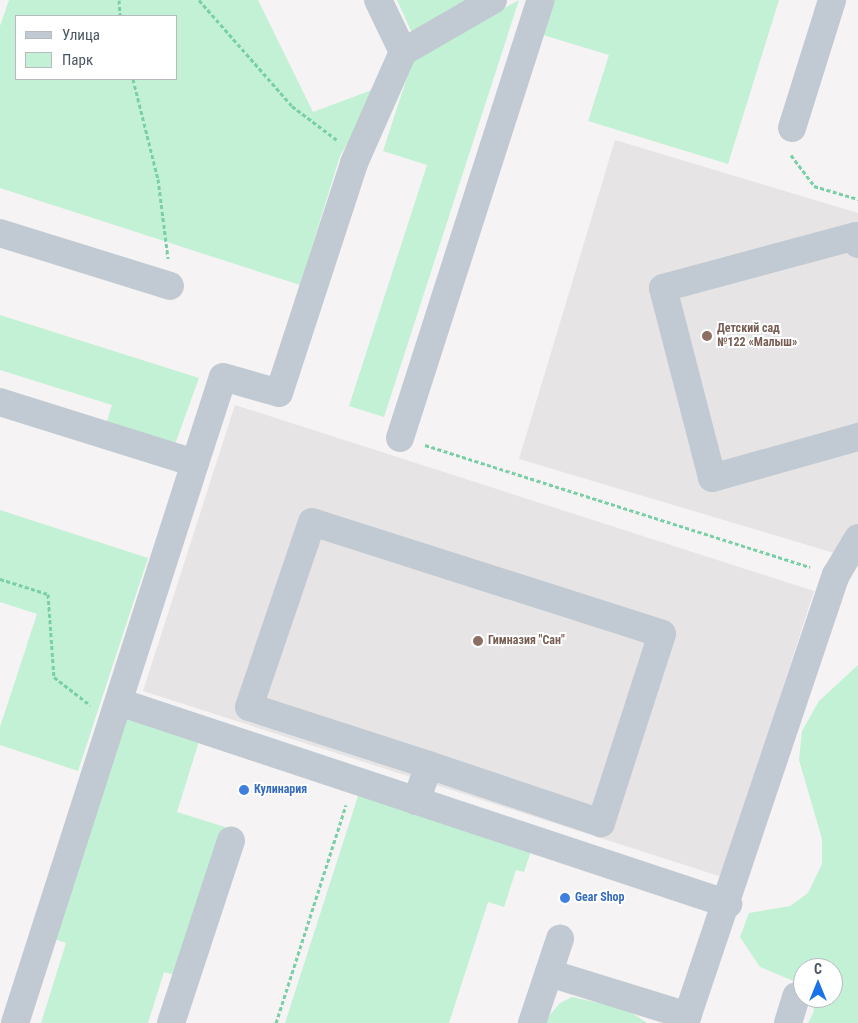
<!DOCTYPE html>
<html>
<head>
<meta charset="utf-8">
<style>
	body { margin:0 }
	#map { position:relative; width:858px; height:1023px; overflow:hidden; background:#f5f3f3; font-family:"Roboto Condensed",sans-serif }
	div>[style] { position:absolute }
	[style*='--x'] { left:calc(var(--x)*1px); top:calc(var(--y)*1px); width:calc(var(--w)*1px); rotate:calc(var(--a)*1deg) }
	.education>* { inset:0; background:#e6e4e5 }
	.green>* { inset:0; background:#c3f1d5 }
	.path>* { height:3px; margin-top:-1.5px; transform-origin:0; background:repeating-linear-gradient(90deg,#7ad0a6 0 4px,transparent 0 6.5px) }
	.minor>* { height:28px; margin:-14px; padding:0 14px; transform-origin:14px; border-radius:14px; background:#c1cad2 }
	.dots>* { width:14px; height:14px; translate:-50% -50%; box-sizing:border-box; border:2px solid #fff; border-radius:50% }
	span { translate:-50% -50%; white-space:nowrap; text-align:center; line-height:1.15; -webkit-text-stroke:4px #fff; paint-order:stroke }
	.education-label { font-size:12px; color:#785e54; font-weight:700 }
	.left { translate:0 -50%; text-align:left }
	.shop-label { font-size:12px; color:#366cbe; font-weight:700 }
	.legend { position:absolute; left:15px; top:15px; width:162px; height:65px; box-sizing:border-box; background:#fff; border:1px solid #b7bbc0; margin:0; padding:6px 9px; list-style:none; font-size:15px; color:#4a5661 }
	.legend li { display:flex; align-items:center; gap:10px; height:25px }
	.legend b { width:25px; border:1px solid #b7bbc0 }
	.north { position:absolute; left:793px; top:958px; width:50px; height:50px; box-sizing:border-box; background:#fff; border:1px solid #b7bbc0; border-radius:50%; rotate:0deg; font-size:14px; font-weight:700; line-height:20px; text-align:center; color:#4a5661 }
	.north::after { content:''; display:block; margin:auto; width:18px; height:22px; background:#1a73e8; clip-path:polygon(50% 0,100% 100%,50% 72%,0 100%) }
</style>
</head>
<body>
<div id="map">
	<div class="education">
		<i style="clip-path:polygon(615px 140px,858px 213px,858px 560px,519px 459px)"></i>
		<i style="clip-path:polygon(235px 405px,814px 591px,722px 877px,143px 691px)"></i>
	</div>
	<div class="green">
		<i style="clip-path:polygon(evenodd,9px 0,258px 0,313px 112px,380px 87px,340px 156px,300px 285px,0 188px,0 26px,9px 0,16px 16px,176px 16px,176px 79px,16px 79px,16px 16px)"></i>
		<i style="clip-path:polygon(397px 0,474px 0,413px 35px)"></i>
		<i style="clip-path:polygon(519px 0,384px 417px,349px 406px,427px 165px,383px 151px,413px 59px)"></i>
		<i style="clip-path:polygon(554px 0,779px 0,728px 164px,588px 121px,609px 55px,543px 35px)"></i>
		<i style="clip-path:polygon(0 315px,199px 378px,174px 447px,106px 424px,112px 405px,0 370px)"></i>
		<i style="clip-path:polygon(0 510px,148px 558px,78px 771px,0 745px,0 727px,37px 614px,0 602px)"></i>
		<i style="clip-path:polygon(858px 665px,858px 1023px,808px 1023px,814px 1011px,812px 998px,833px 998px,833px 968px,803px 968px,803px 985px,760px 967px,740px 937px,749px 913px,790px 906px,808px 893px,822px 864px,822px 839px,799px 760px,802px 731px,819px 701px)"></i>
		<i style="clip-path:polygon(122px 711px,201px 735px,177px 812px,225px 827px,178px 976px,164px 972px,148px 1023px,41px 1023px,66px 943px,51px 938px)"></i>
		<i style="clip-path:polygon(359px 793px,532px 848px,524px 872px,516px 870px,504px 907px,488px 902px,449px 1023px,285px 1023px)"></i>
		<i style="clip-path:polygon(572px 997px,626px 1009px,647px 1023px,543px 1023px,560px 1003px)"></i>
	</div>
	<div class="path">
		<i style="--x:119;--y:0;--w:16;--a:86"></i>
		<i style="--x:199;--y:0;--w:141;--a:48.7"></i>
		<i style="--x:292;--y:106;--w:56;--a:37.1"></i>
		<i style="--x:133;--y:79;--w:103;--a:76"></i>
		<i style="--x:158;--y:179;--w:80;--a:82.8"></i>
		<i style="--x:791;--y:155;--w:39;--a:53"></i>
		<i style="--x:814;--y:186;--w:46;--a:16.5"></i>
		<i style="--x:425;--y:445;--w:404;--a:17.6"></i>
		<i style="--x:0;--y:579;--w:50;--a:17.4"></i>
		<i style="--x:48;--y:594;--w:83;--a:85.9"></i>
		<i style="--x:54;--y:677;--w:46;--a:37.9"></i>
		<i style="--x:276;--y:1023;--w:229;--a:-72.2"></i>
	</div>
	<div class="minor">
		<i style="--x:378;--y:0;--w:58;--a:64.3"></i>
		<i style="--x:792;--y:128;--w:134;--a:-72.6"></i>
		<i style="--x:0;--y:233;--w:178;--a:17.3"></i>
		<i style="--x:858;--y:244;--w:8;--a:-104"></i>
		<i style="--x:856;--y:236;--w:200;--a:164.9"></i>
		<i style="--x:663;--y:288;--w:196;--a:75.5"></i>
		<i style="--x:712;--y:478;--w:152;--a:-15.7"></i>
		<i style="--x:0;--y:402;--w:204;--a:17.4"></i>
		<i style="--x:195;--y:463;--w:90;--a:-72"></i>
		<i style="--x:223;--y:377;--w:58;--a:15.9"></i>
		<i style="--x:279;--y:393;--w:242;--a:-71.9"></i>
		<i style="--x:354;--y:163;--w:121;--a:-66.2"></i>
		<i style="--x:403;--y:52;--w:104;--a:-30"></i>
		<i style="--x:400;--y:438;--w:460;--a:-72.2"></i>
		<i style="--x:119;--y:702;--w:642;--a:18.35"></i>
		<i style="--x:416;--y:801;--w:38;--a:-70"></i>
		<i style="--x:429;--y:765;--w:189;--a:-162.1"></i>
		<i style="--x:249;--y:707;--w:195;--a:-71.2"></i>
		<i style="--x:312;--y:522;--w:367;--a:17.7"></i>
		<i style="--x:662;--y:634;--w:199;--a:107.9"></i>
		<i style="--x:601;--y:823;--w:182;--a:-161.4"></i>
		<i style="--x:549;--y:973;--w:145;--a:17.2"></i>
		<i style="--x:15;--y:1023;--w:588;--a:-72.18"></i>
		<i style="--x:171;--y:1023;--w:192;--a:-71.8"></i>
		<i style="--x:532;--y:1023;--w:89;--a:-71.6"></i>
		<i style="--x:685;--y:1023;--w:473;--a:-71.4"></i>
		<i style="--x:836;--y:575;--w:43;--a:-59.3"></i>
		<i style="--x:788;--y:1023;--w:28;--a:-73"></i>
	</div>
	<div class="dots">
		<i style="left:707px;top:336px;background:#8d6e63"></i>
		<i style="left:478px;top:641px;background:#8d6e63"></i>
		<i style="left:244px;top:790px;background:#3f7fe0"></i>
		<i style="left:565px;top:898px;background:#3f7fe0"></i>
	</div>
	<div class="education-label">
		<span class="left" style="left:717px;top:336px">Детский сад<br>№122 «Малыш»</span>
		<span class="left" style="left:488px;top:641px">Гимназия "Сан"</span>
	</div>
	<div class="shop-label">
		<span class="left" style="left:254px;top:790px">Кулинария</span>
		<span class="left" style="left:575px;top:898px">Gear Shop</span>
	</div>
	<ul class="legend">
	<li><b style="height:6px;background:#c1cad2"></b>Улица</li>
	<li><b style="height:14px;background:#c3f1d5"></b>Парк</li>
	</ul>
	<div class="north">С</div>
</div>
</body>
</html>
